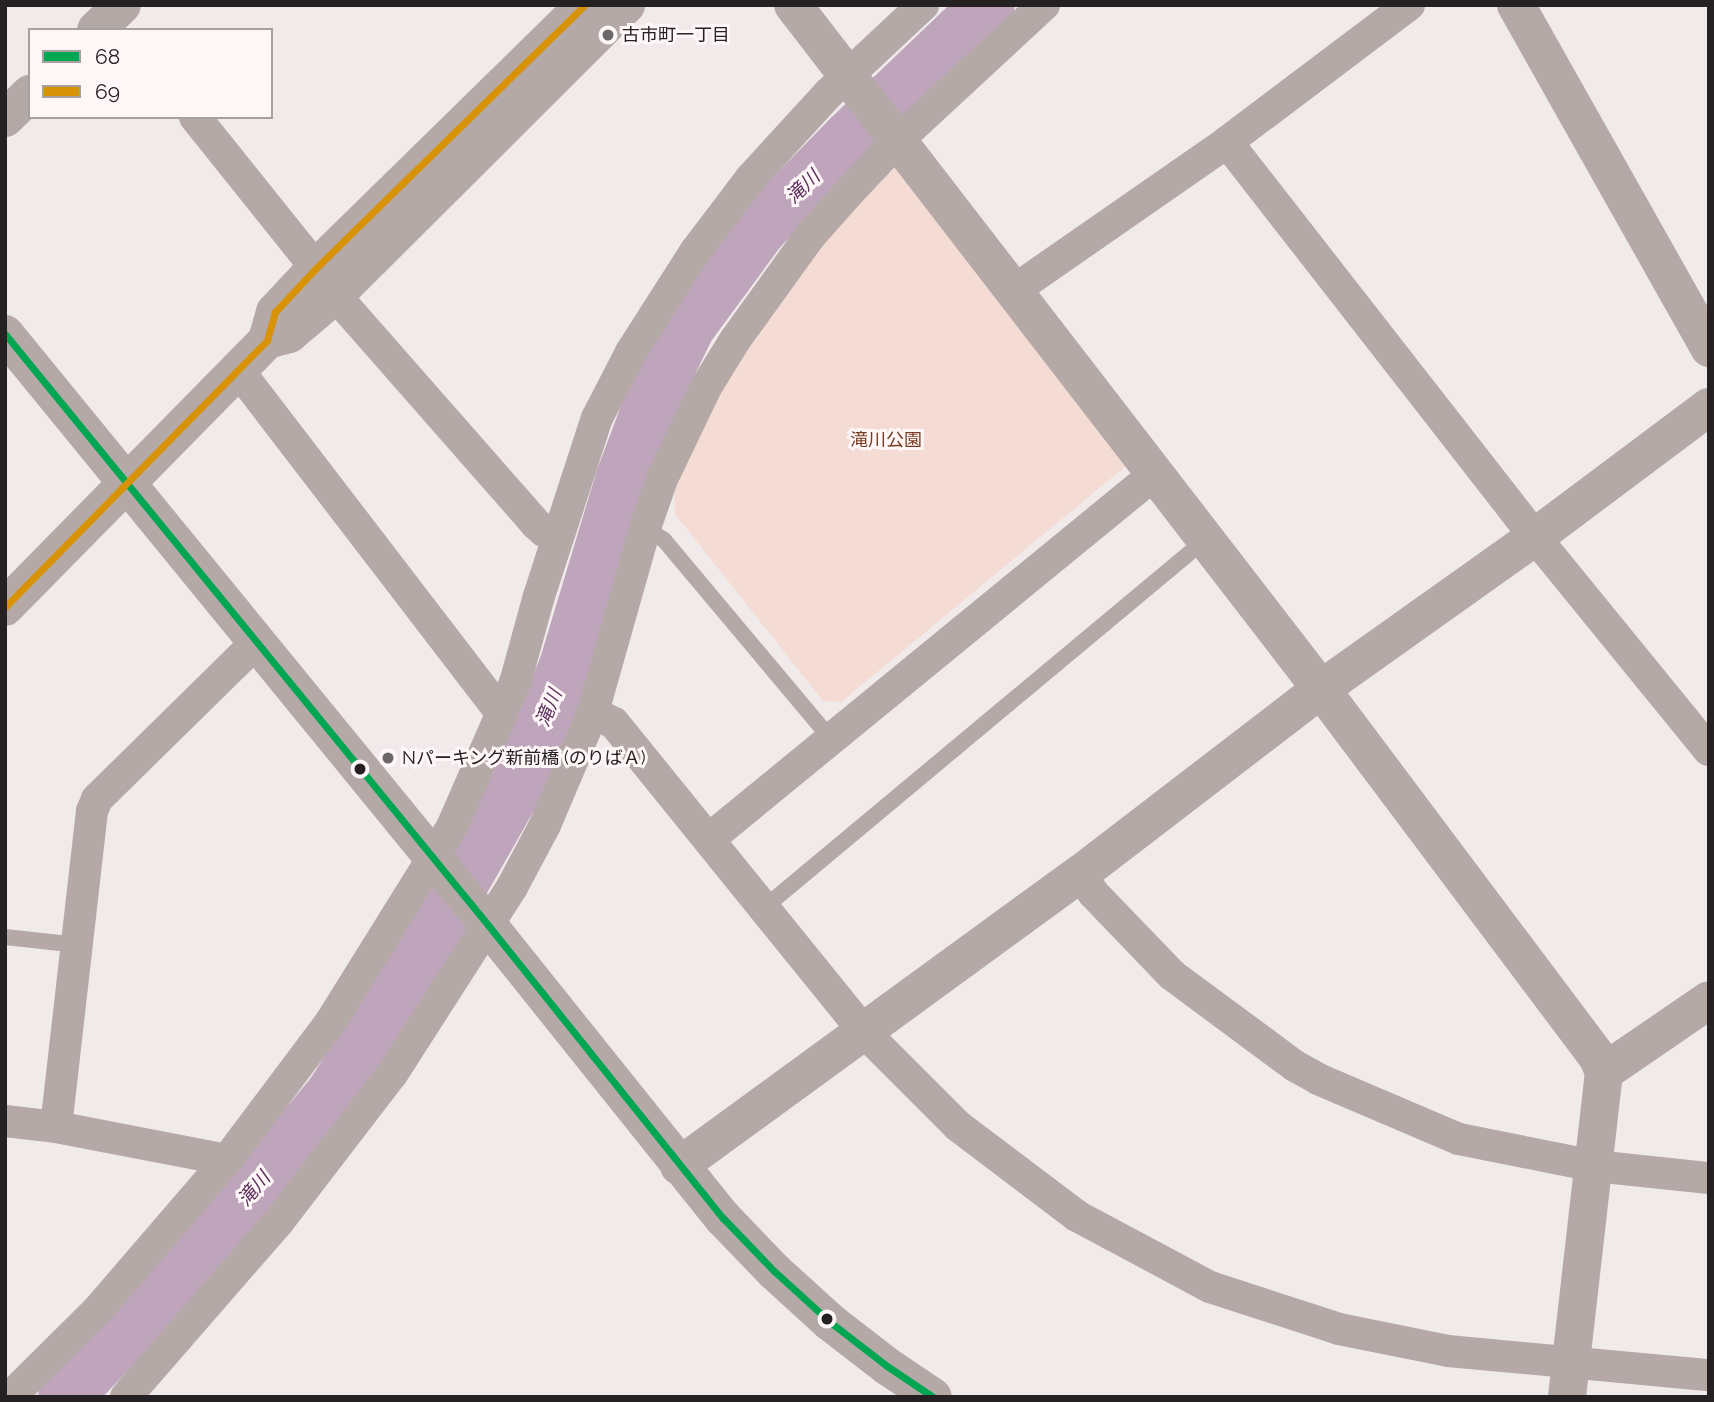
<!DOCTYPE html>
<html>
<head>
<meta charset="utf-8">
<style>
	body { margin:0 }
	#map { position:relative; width:1714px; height:1402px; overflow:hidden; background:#f1eaeb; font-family:Raleway,"Noto Sans JP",sans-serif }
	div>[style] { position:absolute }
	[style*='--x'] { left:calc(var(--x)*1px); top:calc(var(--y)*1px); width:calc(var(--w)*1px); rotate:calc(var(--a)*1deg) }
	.green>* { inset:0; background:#f4dcd4 }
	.river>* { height:54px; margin:-27px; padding:0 27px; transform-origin:27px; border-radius:27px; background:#bfa5bc }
	.service>* { height:16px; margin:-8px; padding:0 8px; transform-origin:8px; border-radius:8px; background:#b5a9a7 }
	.minor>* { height:32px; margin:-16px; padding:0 16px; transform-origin:16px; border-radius:16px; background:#b5a9a7 }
	.tertiary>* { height:38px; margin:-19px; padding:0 19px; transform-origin:19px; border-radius:19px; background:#b5a9a7 }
	.bus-1>* { height:7px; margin:-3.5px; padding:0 3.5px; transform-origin:3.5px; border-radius:3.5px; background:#00a651 }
	.bus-2>* { height:7px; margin:-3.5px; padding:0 3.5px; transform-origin:3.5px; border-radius:3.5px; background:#d89205 }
	.dots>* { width:19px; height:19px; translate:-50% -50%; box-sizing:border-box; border:4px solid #fef6f7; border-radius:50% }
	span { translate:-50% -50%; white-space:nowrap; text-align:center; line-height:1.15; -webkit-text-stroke:6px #fef6f7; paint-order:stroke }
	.poi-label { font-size:18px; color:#252021 }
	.left { translate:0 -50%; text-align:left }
	.park-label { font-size:18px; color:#773c21 }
	.water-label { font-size:19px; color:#5c305c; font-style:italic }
	.frame { position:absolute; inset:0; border:7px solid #252021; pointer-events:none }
	.legend { position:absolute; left:28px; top:28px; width:245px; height:91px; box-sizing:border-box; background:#fef6f7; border:2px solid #a7a0a1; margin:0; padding:9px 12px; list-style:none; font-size:21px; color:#252021 }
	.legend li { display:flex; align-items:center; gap:14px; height:35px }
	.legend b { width:35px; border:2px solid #a7a0a1 }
</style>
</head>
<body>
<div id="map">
	<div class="green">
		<i style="clip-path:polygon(895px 167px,1126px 466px,841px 702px,823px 701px,675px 514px,674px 486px,684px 444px,767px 306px,884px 168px)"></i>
	</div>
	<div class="river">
		<i style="--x:65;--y:1397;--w:173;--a:-45.9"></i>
		<i style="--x:185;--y:1273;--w:234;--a:-50.5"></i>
		<i style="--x:334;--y:1092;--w:169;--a:-57.8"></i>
		<i style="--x:424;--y:949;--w:188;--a:-60.3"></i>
		<i style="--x:517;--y:786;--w:130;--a:-67.8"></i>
		<i style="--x:566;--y:666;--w:194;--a:-73.2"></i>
		<i style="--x:622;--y:480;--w:82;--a:-69.4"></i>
		<i style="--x:651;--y:403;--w:85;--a:-64"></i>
		<i style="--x:688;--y:327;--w:122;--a:-53.7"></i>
		<i style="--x:760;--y:229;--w:127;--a:-45.6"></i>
		<i style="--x:849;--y:138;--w:192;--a:-43.7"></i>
	</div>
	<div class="service">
		<i style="--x:645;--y:528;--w:22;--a:32"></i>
		<i style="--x:664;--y:540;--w:258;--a:50"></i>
		<i style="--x:765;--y:907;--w:574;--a:-39.84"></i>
		<i style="--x:5;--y:937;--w:74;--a:6.2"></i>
	</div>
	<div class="minor">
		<i style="--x:195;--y:117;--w:193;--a:51.3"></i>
		<i style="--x:1227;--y:142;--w:501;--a:52.05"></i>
		<i style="--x:1535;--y:537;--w:275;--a:50.8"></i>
		<i style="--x:1013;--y:291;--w:261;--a:-34.8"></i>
		<i style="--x:1227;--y:142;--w:228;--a:-37"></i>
		<i style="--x:335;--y:295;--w:305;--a:48.7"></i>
		<i style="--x:536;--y:524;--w:11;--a:41"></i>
		<i style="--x:544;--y:531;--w:15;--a:11"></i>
		<i style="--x:238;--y:370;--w:434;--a:52.5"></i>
		<i style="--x:593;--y:712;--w:24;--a:28"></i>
		<i style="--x:614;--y:723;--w:396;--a:51"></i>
		<i style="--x:863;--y:1031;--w:134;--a:45"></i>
		<i style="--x:958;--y:1126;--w:149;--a:37.1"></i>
		<i style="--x:1077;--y:1216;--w:151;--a:28.1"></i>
		<i style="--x:1210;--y:1287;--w:136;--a:18"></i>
		<i style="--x:1339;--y:1329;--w:111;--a:11.4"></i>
		<i style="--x:1448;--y:1351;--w:262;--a:5.3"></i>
		<i style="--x:709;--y:839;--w:578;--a:-39.31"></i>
		<i style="--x:1080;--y:874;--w:24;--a:55"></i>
		<i style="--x:1094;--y:894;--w:112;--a:46.1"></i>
		<i style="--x:1172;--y:975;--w:153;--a:36.5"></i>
		<i style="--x:1295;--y:1066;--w:26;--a:29"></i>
		<i style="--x:1318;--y:1079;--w:153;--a:23.1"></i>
		<i style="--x:1459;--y:1139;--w:138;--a:11.3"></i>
		<i style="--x:1594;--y:1166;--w:116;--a:6"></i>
		<i style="--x:5;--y:1121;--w:51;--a:6.7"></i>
		<i style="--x:56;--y:1127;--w:318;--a:-83.5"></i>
		<i style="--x:92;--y:811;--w:13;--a:-67"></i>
		<i style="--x:97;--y:799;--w:223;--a:-44.5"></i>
		<i style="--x:56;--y:1127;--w:174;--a:10.9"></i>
		<i style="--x:10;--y:1397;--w:122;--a:-44.7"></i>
		<i style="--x:97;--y:1311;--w:199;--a:-49.3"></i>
		<i style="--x:227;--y:1160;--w:171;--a:-53.1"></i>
		<i style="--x:330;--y:1023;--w:231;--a:-58.1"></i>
		<i style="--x:452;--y:827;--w:157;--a:-66.4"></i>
		<i style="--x:515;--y:683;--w:90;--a:-74.6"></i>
		<i style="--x:539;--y:596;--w:187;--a:-72"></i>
		<i style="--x:597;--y:418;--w:74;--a:-62.7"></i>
		<i style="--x:631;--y:352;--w:119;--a:-57.4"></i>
		<i style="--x:695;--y:252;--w:93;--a:-52.9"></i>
		<i style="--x:751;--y:178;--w:115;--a:-47.5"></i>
		<i style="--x:829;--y:93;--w:129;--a:-43.1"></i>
		<i style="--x:126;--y:1397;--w:233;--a:-49"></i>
		<i style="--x:279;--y:1221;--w:185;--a:-52.5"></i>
		<i style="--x:392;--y:1074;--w:222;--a:-57.3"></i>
		<i style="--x:512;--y:887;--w:70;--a:-62"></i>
		<i style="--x:545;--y:825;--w:123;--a:-67"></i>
		<i style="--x:593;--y:712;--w:191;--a:-74.2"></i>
		<i style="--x:645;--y:528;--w:52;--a:-70.9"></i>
		<i style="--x:662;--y:479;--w:102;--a:-64.4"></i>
		<i style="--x:706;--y:387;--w:55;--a:-58.3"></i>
		<i style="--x:735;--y:340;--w:128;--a:-54.2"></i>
		<i style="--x:810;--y:236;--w:62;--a:-48.3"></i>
		<i style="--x:851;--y:190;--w:69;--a:-46.8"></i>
		<i style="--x:898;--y:140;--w:199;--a:-42.8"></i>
	</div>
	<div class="tertiary">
		<i style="--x:793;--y:5;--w:864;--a:52.33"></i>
		<i style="--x:1321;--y:689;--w:461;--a:53.1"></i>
		<i style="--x:1598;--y:1058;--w:15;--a:67"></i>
		<i style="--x:1604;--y:1072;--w:327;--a:96.5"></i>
		<i style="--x:1516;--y:5;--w:394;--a:60.6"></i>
		<i style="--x:96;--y:30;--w:36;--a:-44"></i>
		<i style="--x:5;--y:118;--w:35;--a:-44"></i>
		<i style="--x:5;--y:334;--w:763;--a:50.74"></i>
		<i style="--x:488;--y:925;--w:376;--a:51.3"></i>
		<i style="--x:723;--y:1218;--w:74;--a:46.1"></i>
		<i style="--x:774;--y:1271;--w:76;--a:42.3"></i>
		<i style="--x:830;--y:1322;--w:72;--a:37.7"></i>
		<i style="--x:887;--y:1366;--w:55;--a:34"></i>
		<i style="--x:267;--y:340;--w:23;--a:-15"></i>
		<i style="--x:289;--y:334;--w:60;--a:-40.3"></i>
		<i style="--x:335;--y:295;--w:411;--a:-44.9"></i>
		<i style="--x:5;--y:607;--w:374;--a:-45.5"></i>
		<i style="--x:267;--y:340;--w:29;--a:-74"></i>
		<i style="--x:275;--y:312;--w:60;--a:-47"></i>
		<i style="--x:316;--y:268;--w:376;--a:-44.4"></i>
		<i style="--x:1604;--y:1072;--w:127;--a:-34.4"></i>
		<i style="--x:679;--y:1166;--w:496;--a:-36.1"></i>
		<i style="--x:1080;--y:874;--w:304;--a:-37.5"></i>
		<i style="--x:1321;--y:689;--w:262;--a:-35.4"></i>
		<i style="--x:1535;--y:537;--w:217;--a:-36.8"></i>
	</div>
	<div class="bus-1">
		<i style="--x:5;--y:334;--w:763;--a:50.74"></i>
		<i style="--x:488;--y:925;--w:376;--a:51.3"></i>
		<i style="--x:723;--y:1218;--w:74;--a:46.1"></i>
		<i style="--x:774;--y:1271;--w:76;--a:42.3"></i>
		<i style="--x:830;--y:1322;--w:72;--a:37.7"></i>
		<i style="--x:887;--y:1366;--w:55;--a:34"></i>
	</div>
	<div class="bus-2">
		<i style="--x:5;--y:607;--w:374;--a:-45.5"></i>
		<i style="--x:267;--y:340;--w:29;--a:-74"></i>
		<i style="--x:275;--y:312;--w:60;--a:-47"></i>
		<i style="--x:316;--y:268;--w:376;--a:-44.4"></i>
	</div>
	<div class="dots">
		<i style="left:608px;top:35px;background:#6c6768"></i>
		<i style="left:388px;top:758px;background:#6c6768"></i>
		<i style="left:360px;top:769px;background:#252021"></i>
		<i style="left:827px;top:1319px;background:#252021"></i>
	</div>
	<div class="poi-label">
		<span class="left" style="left:622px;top:35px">古市町一丁目</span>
		<span class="left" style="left:402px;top:758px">Nパーキング新前橋 (のりばＡ)</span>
	</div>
	<div class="park-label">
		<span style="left:886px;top:440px">滝川公園</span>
	</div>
	<div class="water-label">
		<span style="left:803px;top:187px;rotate:-44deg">滝川</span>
		<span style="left:549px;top:708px;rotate:-68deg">滝川</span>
		<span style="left:254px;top:1189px;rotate:-50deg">滝川</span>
	</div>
	<div class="frame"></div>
	<ul class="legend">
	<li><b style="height:9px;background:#00a651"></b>68</li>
	<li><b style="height:9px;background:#d89205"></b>69</li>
	</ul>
</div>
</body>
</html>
